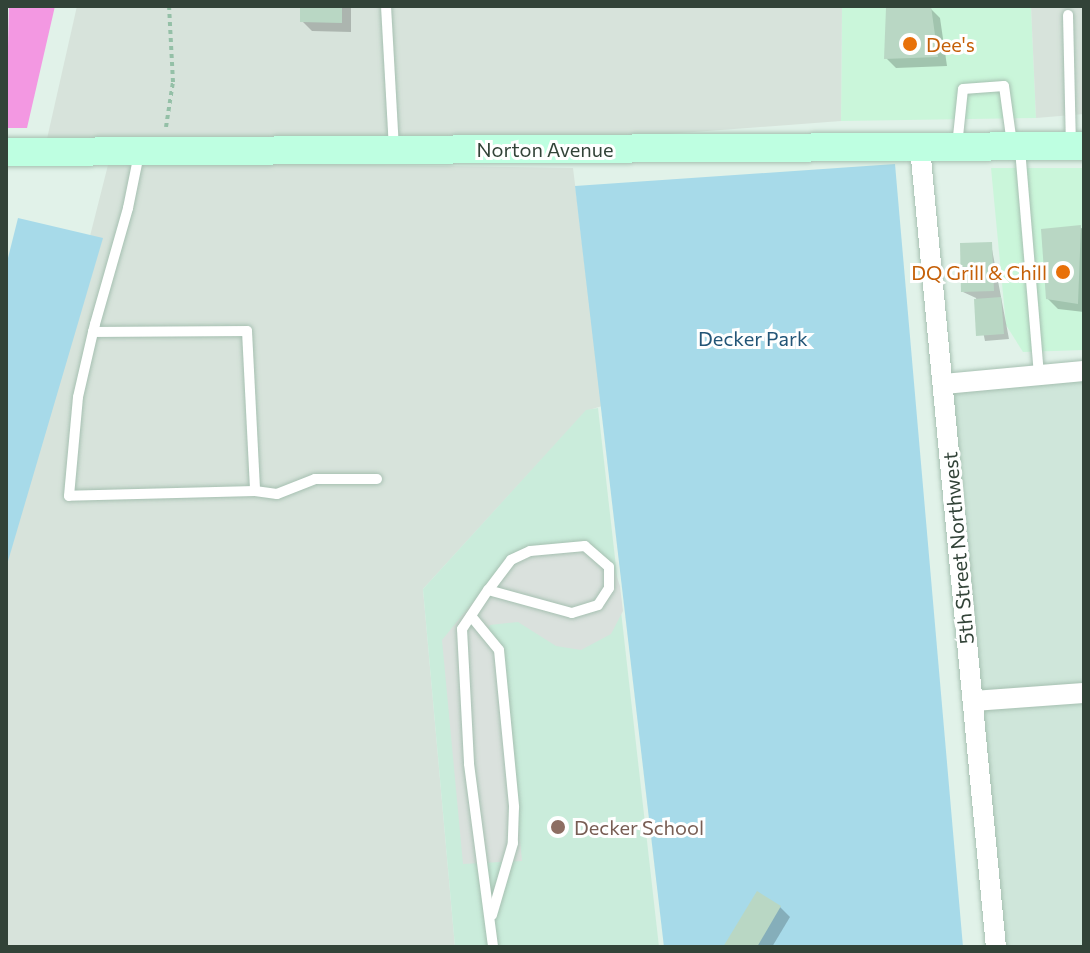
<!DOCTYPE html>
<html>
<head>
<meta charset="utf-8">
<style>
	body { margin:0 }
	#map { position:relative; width:1090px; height:953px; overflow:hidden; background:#e1f2e9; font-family:Commissioner,sans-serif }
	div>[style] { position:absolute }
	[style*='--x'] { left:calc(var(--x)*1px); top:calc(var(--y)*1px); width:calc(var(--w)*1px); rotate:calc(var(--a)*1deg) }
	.residential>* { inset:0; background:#cfe6da }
	.commercial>* { inset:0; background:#caf6da }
	.industrial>* { inset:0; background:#d7e3db }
	.education>* { inset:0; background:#caecdb }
	.green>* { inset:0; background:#a7dae9 }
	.parking>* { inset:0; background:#dae1dd }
	.water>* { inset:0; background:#f398e2 }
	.shadow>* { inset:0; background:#0003 }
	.building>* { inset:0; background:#b9d7c4 }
	.path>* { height:4px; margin-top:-2px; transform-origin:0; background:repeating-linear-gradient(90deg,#94c0a7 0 4px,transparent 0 8px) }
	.roads { filter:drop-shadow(0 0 2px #a6c0b1) drop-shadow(0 0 2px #a6c0b1) }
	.service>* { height:10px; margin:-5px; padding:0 5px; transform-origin:5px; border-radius:5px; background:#fff }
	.minor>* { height:20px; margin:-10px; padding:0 10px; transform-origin:10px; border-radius:10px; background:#fff }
	.secondary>* { height:28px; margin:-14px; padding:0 14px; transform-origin:14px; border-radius:14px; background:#beffe1 }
	.dots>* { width:22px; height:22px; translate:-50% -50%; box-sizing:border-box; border:4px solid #fff; border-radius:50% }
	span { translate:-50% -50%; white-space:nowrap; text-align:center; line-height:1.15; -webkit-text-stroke:6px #fff; paint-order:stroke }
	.food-label { font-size:20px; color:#c56008 }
	.left { translate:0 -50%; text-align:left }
	.right { translate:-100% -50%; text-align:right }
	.street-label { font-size:20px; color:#324338 }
	.park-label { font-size:20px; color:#235577 }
	.education-label { font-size:20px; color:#785e54 }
	.frame { position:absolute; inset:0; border:8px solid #324338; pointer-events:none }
</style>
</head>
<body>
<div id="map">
	<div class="residential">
		<i style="clip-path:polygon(1084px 371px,1084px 947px,996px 947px,943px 384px)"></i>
	</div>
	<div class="commercial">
		<i style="clip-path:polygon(842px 6px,1031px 6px,1036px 118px,841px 121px)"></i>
		<i style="clip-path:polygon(991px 168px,1084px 168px,1084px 350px,1023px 352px,1006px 325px)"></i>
	</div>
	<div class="industrial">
		<i style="clip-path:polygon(77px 6px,842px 6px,841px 121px,467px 149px,44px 152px)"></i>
		<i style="clip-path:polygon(1031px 6px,1084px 6px,1084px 114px,1036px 118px)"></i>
		<i style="clip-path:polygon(109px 161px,573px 168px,602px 406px,586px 411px,423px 589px,455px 947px,6px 947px,6px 568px)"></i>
	</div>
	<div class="education">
		<i style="clip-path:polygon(598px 408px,659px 947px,455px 947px,423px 589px,586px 410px)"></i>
	</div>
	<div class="green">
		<i style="clip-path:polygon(895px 164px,963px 947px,664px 947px,575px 186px)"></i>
		<i style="clip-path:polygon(18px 218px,103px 238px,6px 568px,6px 266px)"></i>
	</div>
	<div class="parking">
		<i style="clip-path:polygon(585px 546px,614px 569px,620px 586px,623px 611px,611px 634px,581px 650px,556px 646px,518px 622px,490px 625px,486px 634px,504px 662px,522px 861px,463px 864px,442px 640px,509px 558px)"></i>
	</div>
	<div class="water">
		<i style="clip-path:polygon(9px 6px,55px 6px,27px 128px,6px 128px)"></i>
	</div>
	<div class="shadow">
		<i style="clip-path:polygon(302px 6px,351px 6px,351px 32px,312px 31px,302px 21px)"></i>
		<i style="clip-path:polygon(930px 8px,940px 18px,947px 66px,896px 68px,886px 58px)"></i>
		<i style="clip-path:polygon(1080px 227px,1084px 230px,1084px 312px,1058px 309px,1048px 299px)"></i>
		<i style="clip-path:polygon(991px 244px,1009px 339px,985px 341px,976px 298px,963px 292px)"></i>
		<i style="clip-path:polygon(780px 907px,790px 917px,772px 947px,726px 947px)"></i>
	</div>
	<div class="building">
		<i style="clip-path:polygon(300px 6px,342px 6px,342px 23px,300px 22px)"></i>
		<i style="clip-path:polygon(931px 6px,938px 57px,884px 59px,886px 8px)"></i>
		<i style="clip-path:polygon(1081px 225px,1078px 304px,1046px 299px,1041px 229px)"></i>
		<i style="clip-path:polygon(992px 242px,994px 291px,961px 292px,960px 243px)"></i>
		<i style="clip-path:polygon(1001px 297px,1004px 334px,976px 336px,974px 299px)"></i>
		<i style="clip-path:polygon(757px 891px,781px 906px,757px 947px,723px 947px)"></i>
	</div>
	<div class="path">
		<i style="--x:166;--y:127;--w:46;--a:-81.2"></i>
		<i style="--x:173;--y:82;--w:76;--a:-93"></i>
	</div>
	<div class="roads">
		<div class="service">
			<i style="--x:386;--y:6;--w:142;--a:86.8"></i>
			<i style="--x:1068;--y:15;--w:130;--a:88.7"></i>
			<i style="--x:957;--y:146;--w:57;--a:-84"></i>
			<i style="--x:963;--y:89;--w:41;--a:-4.2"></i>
			<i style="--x:1004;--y:86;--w:59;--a:82.1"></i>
			<i style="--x:1020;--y:149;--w:227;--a:85.2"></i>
			<i style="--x:93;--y:332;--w:154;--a:-0.4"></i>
			<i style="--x:247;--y:331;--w:160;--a:87.1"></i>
			<i style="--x:255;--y:491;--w:186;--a:178.5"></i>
			<i style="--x:69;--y:496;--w:99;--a:-84.8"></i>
			<i style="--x:78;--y:397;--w:67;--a:-77"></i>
			<i style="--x:93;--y:332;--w:8;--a:-76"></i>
			<i style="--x:95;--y:324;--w:121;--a:-74.1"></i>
			<i style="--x:128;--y:208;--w:55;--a:-78.5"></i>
			<i style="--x:255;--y:491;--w:22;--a:8"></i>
			<i style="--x:277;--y:494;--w:41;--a:-21.5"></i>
			<i style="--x:315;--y:479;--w:62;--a:0"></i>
			<i style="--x:488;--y:590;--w:87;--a:15.3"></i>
			<i style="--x:572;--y:613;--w:27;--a:-17"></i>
			<i style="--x:598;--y:605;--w:20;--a:-57"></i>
			<i style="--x:609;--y:588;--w:21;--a:-90"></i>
			<i style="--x:609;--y:567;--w:32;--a:-139"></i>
			<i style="--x:585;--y:546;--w:55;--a:174.8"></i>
			<i style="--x:530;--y:551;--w:21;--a:155"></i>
			<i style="--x:511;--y:560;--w:38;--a:127"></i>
			<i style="--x:488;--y:590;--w:47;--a:123.7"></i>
			<i style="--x:462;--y:629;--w:135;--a:87"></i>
			<i style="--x:469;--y:764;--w:185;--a:82.5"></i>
			<i style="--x:471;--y:616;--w:44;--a:50.5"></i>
			<i style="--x:499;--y:650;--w:158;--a:84.5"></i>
			<i style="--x:514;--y:807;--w:36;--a:92"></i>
			<i style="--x:513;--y:843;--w:75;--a:106.3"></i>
		</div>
		<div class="minor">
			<i style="--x:920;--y:148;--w:803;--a:84.57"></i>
			<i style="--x:943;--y:384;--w:142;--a:-5.3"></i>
			<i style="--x:973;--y:701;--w:111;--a:-4.1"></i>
		</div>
		<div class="secondary">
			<i style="--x:6;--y:152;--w:1078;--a:-0.32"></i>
		</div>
	</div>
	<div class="dots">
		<i style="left:910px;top:44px;background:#e8710a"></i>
		<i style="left:1063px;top:272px;background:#e8710a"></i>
		<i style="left:558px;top:827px;background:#8d6e63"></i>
	</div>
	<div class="food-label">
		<span class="left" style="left:926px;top:44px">Dee's</span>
		<span class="right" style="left:1047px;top:272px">DQ Grill &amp; Chill</span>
	</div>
	<div class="street-label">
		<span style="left:545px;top:149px">Norton Avenue</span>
		<span style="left:958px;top:548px;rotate:-95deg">5th Street Northwest</span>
	</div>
	<div class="park-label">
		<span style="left:753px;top:338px">Decker Park</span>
	</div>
	<div class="education-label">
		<span class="left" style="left:574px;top:827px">Decker School</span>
	</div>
	<div class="frame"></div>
</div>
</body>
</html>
